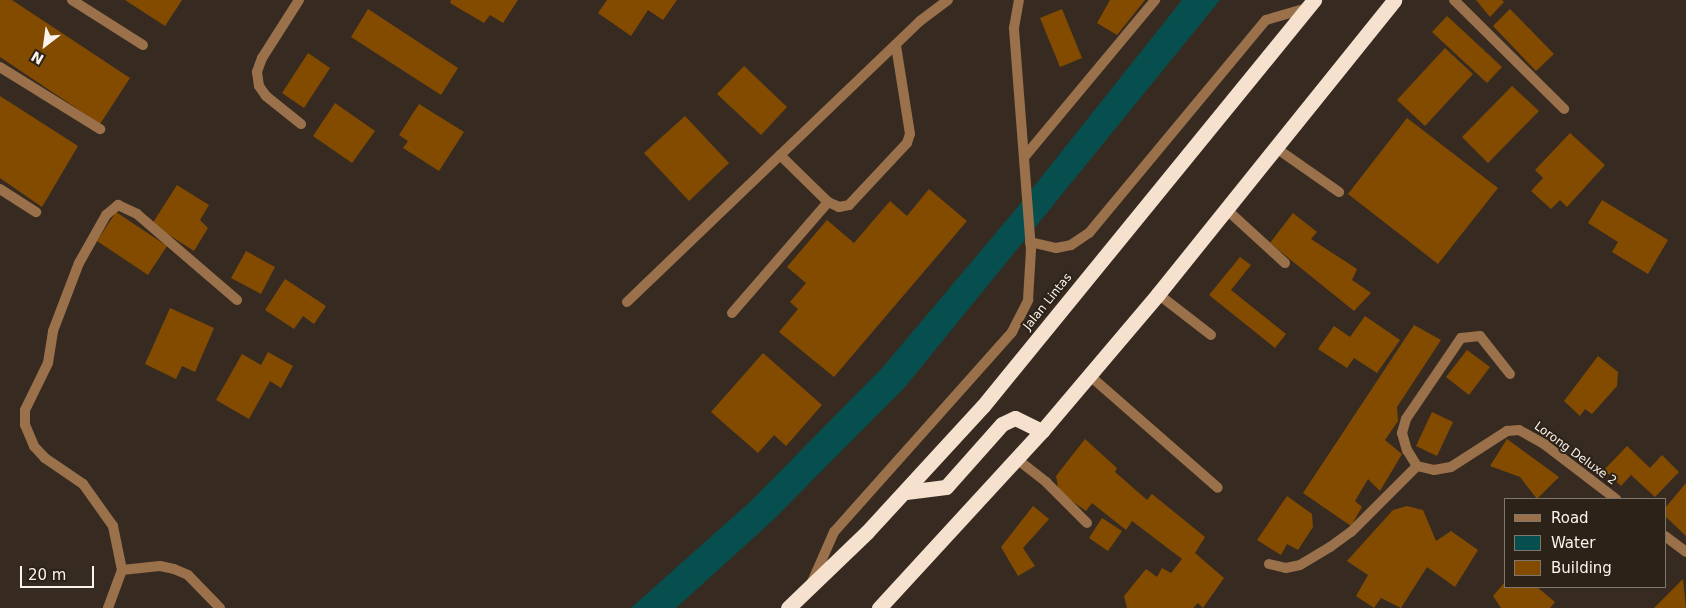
<!DOCTYPE html>
<html>
<head>
<meta charset="utf-8">
<style>
	body { margin:0 }
	#map { position:relative; width:1686px; height:608px; overflow:hidden; background:#372b21; font-family:"DejaVu Sans",sans-serif }
	div>[style] { position:absolute }
	[style*='--x'] { left:calc(var(--x)*1px); top:calc(var(--y)*1px); width:calc(var(--w)*1px); rotate:calc(var(--a)*1deg) }
	.water>* { inset:0; background:#064f4e }
	.building>* { inset:0; background:#834b00 }
	.lane>* { height:10px; margin:-5px; padding:0 5px; transform-origin:5px; border-radius:5px; background:#9a714a }
	.street>* { height:10px; margin:-5px; padding:0 5px; transform-origin:5px; border-radius:5px; background:#9a714a }
	.highway>* { height:15px; margin:-7.5px; padding:0 7.5px; transform-origin:7.5px; border-radius:7.5px; background:#f6e1cf }
	span { translate:-50% -50%; white-space:nowrap; text-align:center; line-height:1.15; -webkit-text-stroke:4px #2d2217; paint-order:stroke }
	.street-label { font-size:12px; color:#fbf3ec }
	.legend { position:absolute; left:1504px; top:498px; width:162px; height:90px; box-sizing:border-box; background:#2d2217; border:1px solid #7f766c; margin:0; padding:6px 9px; list-style:none; font-size:15px; color:#fbf3ec }
	.legend li { display:flex; align-items:center; gap:10px; height:25px }
	.legend b { width:25px; border:1px solid #7f766c }
	.north { position:absolute; left:20px; top:20px; width:50px; height:50px; -webkit-text-stroke:4px #2d2217; paint-order:stroke; rotate:210deg; font-size:14px; font-weight:700; line-height:20px; text-align:center; color:#fbf3ec }
	.north::after { content:''; display:block; margin:auto; width:18px; height:22px; background:#fbf3ec; clip-path:polygon(50% 0,100% 100%,50% 72%,0 100%) }
	.scale { position:absolute; left:20px; top:566px; width:74px; height:22px; box-sizing:border-box; border:2px solid #fbf3ec; border-top:0; padding-left:6px; font-size:15px; line-height:18px; white-space:nowrap; color:#fbf3ec; -webkit-text-stroke:4px #2d2217; paint-order:stroke }
</style>
</head>
<body>
<div id="map">
	<div class="water">
		<i style="clip-path:polygon(1182px 0,1220px 0,905px 387px,773px 520px,676px 608px,631px 608px,751px 501px,883px 367px,1016px 209px)"></i>
	</div>
	<div class="building">
		<i style="clip-path:polygon(0 0,12px 0,130px 78px,100px 124px,0 57px)"></i>
		<i style="clip-path:polygon(125px 0,182px 0,165px 26px)"></i>
		<i style="clip-path:polygon(451px 0,518px 0,503px 23px,490px 15px,484px 23px,450px 3px)"></i>
		<i style="clip-path:polygon(607px 0,677px 0,663px 20px,648px 10px,631px 36px,598px 13px)"></i>
		<i style="clip-path:polygon(1110px 0,1145px 0,1117px 35px,1097px 23px)"></i>
		<i style="clip-path:polygon(1476px 0,1502px 0,1504px 2px,1490px 17px)"></i>
		<i style="clip-path:polygon(368px 9px,458px 68px,441px 95px,351px 37px)"></i>
		<i style="clip-path:polygon(1062px 9px,1082px 58px,1060px 67px,1040px 18px)"></i>
		<i style="clip-path:polygon(1510px 9px,1554px 54px,1536px 71px,1493px 26px)"></i>
		<i style="clip-path:polygon(1447px 16px,1502px 67px,1487px 83px,1432px 32px)"></i>
		<i style="clip-path:polygon(1445px 48px,1473px 74px,1425px 126px,1397px 100px)"></i>
		<i style="clip-path:polygon(308px 53px,330px 68px,304px 108px,282px 93px)"></i>
		<i style="clip-path:polygon(744px 66px,787px 107px,761px 135px,717px 94px)"></i>
		<i style="clip-path:polygon(1512px 86px,1539px 111px,1488px 163px,1462px 137px)"></i>
		<i style="clip-path:polygon(0 96px,78px 146px,42px 207px,0 178px)"></i>
		<i style="clip-path:polygon(335px 103px,375px 131px,352px 163px,313px 136px)"></i>
		<i style="clip-path:polygon(419px 104px,464px 132px,439px 171px,403px 148px,408px 141px,399px 135px)"></i>
		<i style="clip-path:polygon(685px 116px,729px 163px,689px 201px,644px 153px)"></i>
		<i style="clip-path:polygon(1407px 118px,1498px 188px,1438px 264px,1348px 194px)"></i>
		<i style="clip-path:polygon(1570px 133px,1605px 165px,1567px 207px,1560px 200px,1551px 209px,1531px 191px,1543px 178px,1535px 170px)"></i>
		<i style="clip-path:polygon(177px 185px,209px 205px,200px 220px,208px 228px,194px 251px,152px 224px)"></i>
		<i style="clip-path:polygon(929px 189px,967px 221px,834px 377px,779px 332px,798px 309px,790px 302px,806px 283px,787px 267px,827px 220px,854px 243px,890px 201px,907px 216px)"></i>
		<i style="clip-path:polygon(1602px 200px,1668px 240px,1648px 274px,1612px 252px,1618px 242px,1588px 223px)"></i>
		<i style="clip-path:polygon(116px 212px,167px 246px,148px 275px,97px 241px)"></i>
		<i style="clip-path:polygon(1293px 213px,1317px 232px,1311px 239px,1357px 269px,1352px 280px,1371px 293px,1354px 311px,1270px 243px)"></i>
		<i style="clip-path:polygon(246px 251px,275px 267px,261px 294px,231px 278px)"></i>
		<i style="clip-path:polygon(1240px 257px,1251px 265px,1231px 290px,1286px 334px,1275px 348px,1209px 295px)"></i>
		<i style="clip-path:polygon(285px 279px,326px 306px,314px 324px,303px 316px,294px 329px,265px 310px)"></i>
		<i style="clip-path:polygon(170px 308px,214px 328px,195px 372px,182px 366px,176px 379px,145px 364px)"></i>
		<i style="clip-path:polygon(1365px 316px,1400px 340px,1377px 373px,1354px 358px,1347px 368px,1318px 349px,1334px 326px,1350px 337px)"></i>
		<i style="clip-path:polygon(1414px 325px,1441px 340px,1397px 407px,1398px 421px,1385px 440px,1402px 454px,1380px 491px,1368px 479px,1355px 501px,1362px 507px,1351px 526px,1303px 493px)"></i>
		<i style="clip-path:polygon(1467px 350px,1490px 367px,1469px 395px,1446px 377px)"></i>
		<i style="clip-path:polygon(268px 352px,293px 366px,281px 388px,270px 381px,249px 419px,216px 400px,242px 354px,261px 365px)"></i>
		<i style="clip-path:polygon(763px 353px,822px 405px,786px 446px,774px 435px,758px 453px,711px 412px)"></i>
		<i style="clip-path:polygon(1598px 356px,1618px 372px,1617px 386px,1592px 414px,1585px 409px,1580px 416px,1564px 401px)"></i>
		<i style="clip-path:polygon(1432px 412px,1453px 422px,1437px 456px,1416px 446px)"></i>
		<i style="clip-path:polygon(1085px 439px,1117px 468px,1115px 472px,1147px 500px,1152px 494px,1205px 537px,1195px 553px,1224px 578px,1203px 608px,1198px 603px,1193px 608px,1127px 608px,1124px 596px,1146px 569px,1157px 577px,1162px 568px,1171px 573px,1182px 559px,1132px 521px,1126px 530px,1092px 503px,1086px 511px,1059px 492px,1056px 476px)"></i>
		<i style="clip-path:polygon(1507px 439px,1559px 477px,1537px 499px,1520px 477px,1490px 466px)"></i>
		<i style="clip-path:polygon(1627px 446px,1650px 468px,1662px 455px,1679px 472px,1655px 497px,1631px 475px,1621px 486px,1604px 470px)"></i>
		<i style="clip-path:polygon(1686px 483px,1686px 536px,1665px 516px,1665px 508px)"></i>
		<i style="clip-path:polygon(1287px 496px,1312px 514px,1313px 527px,1298px 550px,1287px 544px,1281px 555px,1257px 540px)"></i>
		<i style="clip-path:polygon(1033px 506px,1049px 519px,1023px 548px,1035px 566px,1018px 576px,1001px 547px)"></i>
		<i style="clip-path:polygon(1407px 506px,1423px 510px,1436px 541px,1451px 531px,1478px 550px,1455px 587px,1427px 567px,1401px 608px,1381px 598px,1374px 608px,1356px 596px,1368px 575px,1347px 561px,1393px 510px)"></i>
		<i style="clip-path:polygon(1102px 518px,1122px 531px,1108px 551px,1089px 538px)"></i>
		<i style="clip-path:polygon(1683px 579px,1686px 608px,1654px 608px)"></i>
		<i style="clip-path:polygon(1505px 582px,1505px 587px,1537px 587px,1555px 602px,1550px 608px,1501px 608px,1493px 596px)"></i>
	</div>
	<div class="lane">
		<i style="--x:1276;--y:148;--w:77;--a:34.9"></i>
		<i style="--x:780;--y:155;--w:67;--a:44.4"></i>
		<i style="--x:828;--y:202;--w:12;--a:24"></i>
		<i style="--x:839;--y:207;--w:10;--a:-11"></i>
		<i style="--x:849;--y:205;--w:85;--a:-46.9"></i>
		<i style="--x:907;--y:143;--w:9;--a:-72"></i>
		<i style="--x:910;--y:134;--w:89;--a:-99"></i>
		<i style="--x:1226;--y:209;--w:80;--a:42.5"></i>
		<i style="--x:1158;--y:294;--w:67;--a:37.7"></i>
		<i style="--x:627;--y:302;--w:406;--a:-43.8"></i>
		<i style="--x:920;--y:21;--w:35;--a:-37"></i>
		<i style="--x:732;--y:313;--w:147;--a:-49.1"></i>
		<i style="--x:1089;--y:375;--w:171;--a:41.2"></i>
		<i style="--x:1018;--y:460;--w:36;--a:38"></i>
		<i style="--x:1046;--y:482;--w:58;--a:45"></i>
		<i style="--x:122;--y:570;--w:38;--a:-6"></i>
		<i style="--x:160;--y:566;--w:14;--a:12"></i>
		<i style="--x:174;--y:569;--w:15;--a:23"></i>
		<i style="--x:188;--y:575;--w:46;--a:45.9"></i>
	</div>
	<div class="street">
		<i style="--x:72;--y:0;--w:84;--a:32.4"></i>
		<i style="--x:299;--y:0;--w:69;--a:122.5"></i>
		<i style="--x:262;--y:58;--w:15;--a:110"></i>
		<i style="--x:257;--y:72;--w:14;--a:82"></i>
		<i style="--x:259;--y:86;--w:12;--a:55"></i>
		<i style="--x:266;--y:96;--w:45;--a:38.7"></i>
		<i style="--x:1454;--y:0;--w:155;--a:44.7"></i>
		<i style="--x:0;--y:67;--w:118;--a:31.8"></i>
		<i style="--x:1026;--y:155;--w:202;--a:-50.2"></i>
		<i style="--x:0;--y:189;--w:43;--a:32.6"></i>
		<i style="--x:1030;--y:242;--w:27;--a:13"></i>
		<i style="--x:1056;--y:248;--w:15;--a:-11"></i>
		<i style="--x:1071;--y:245;--w:22;--a:-34"></i>
		<i style="--x:1089;--y:233;--w:277;--a:-50.3"></i>
		<i style="--x:1266;--y:20;--w:43;--a:-16.3"></i>
		<i style="--x:1510;--y:374;--w:48;--a:-128.3"></i>
		<i style="--x:1480;--y:336;--w:19;--a:174"></i>
		<i style="--x:1461;--y:338;--w:98;--a:124.2"></i>
		<i style="--x:1406;--y:419;--w:15;--a:106"></i>
		<i style="--x:1402;--y:433;--w:18;--a:74"></i>
		<i style="--x:1407;--y:450;--w:19;--a:58"></i>
		<i style="--x:1417;--y:466;--w:17;--a:13"></i>
		<i style="--x:1434;--y:470;--w:17;--a:-10"></i>
		<i style="--x:1451;--y:467;--w:67;--a:-32.7"></i>
		<i style="--x:1507;--y:431;--w:12;--a:-5"></i>
		<i style="--x:1519;--y:430;--w:29;--a:29"></i>
		<i style="--x:1544;--y:444;--w:91;--a:37.4"></i>
		<i style="--x:1665;--y:536;--w:26;--a:37"></i>
		<i style="--x:1269;--y:564;--w:17;--a:13"></i>
		<i style="--x:1286;--y:568;--w:14;--a:-12"></i>
		<i style="--x:1300;--y:565;--w:35;--a:-31"></i>
		<i style="--x:1330;--y:547;--w:26;--a:-36"></i>
		<i style="--x:1351;--y:532;--w:93;--a:-45"></i>
		<i style="--x:812;--y:582;--w:55;--a:-66.3"></i>
		<i style="--x:834;--y:532;--w:268;--a:-48.3"></i>
		<i style="--x:1012;--y:332;--w:36;--a:-63"></i>
		<i style="--x:1028;--y:300;--w:50;--a:-86.6"></i>
		<i style="--x:1031;--y:250;--w:223;--a:-94.4"></i>
		<i style="--x:1014;--y:28;--w:28;--a:-80"></i>
		<i style="--x:108;--y:608;--w:40;--a:-69.8"></i>
		<i style="--x:122;--y:570;--w:45;--a:-101.6"></i>
		<i style="--x:113;--y:526;--w:52;--a:-125.5"></i>
		<i style="--x:83;--y:484;--w:46;--a:-145.6"></i>
		<i style="--x:45;--y:458;--w:16;--a:-133"></i>
		<i style="--x:34;--y:446;--w:23;--a:-113"></i>
		<i style="--x:25;--y:425;--w:15;--a:-90"></i>
		<i style="--x:25;--y:410;--w:52;--a:-63.9"></i>
		<i style="--x:48;--y:363;--w:32;--a:-81"></i>
		<i style="--x:53;--y:331;--w:73;--a:-69.1"></i>
		<i style="--x:79;--y:263;--w:55;--a:-60.6"></i>
		<i style="--x:106;--y:215;--w:16;--a:-40"></i>
		<i style="--x:118;--y:205;--w:21;--a:25"></i>
		<i style="--x:137;--y:214;--w:132;--a:40.7"></i>
	</div>
	<div class="highway">
		<i style="--x:906;--y:492;--w:40;--a:-7.1"></i>
		<i style="--x:946;--y:487;--w:84;--a:-48.4"></i>
		<i style="--x:1002;--y:424;--w:14;--a:-25"></i>
		<i style="--x:1015;--y:418;--w:30;--a:26"></i>
		<i style="--x:788;--y:608;--w:110;--a:-43.9"></i>
		<i style="--x:867;--y:532;--w:171;--a:-47.4"></i>
		<i style="--x:983;--y:406;--w:524;--a:-50.81"></i>
		<i style="--x:879;--y:608;--w:241;--a:-47.4"></i>
		<i style="--x:1042;--y:431;--w:180;--a:-49.7"></i>
		<i style="--x:1158;--y:294;--w:377;--a:-51.2"></i>
	</div>
	<div class="street-label">
		<span style="left:1048px;top:302px;rotate:-51deg">Jalan Lintas</span>
		<span style="left:1575px;top:454px;rotate:36deg">Lorong Deluxe 2</span>
	</div>
	<ul class="legend">
	<li><b style="height:6px;background:#9a714a"></b>Road</li>
	<li><b style="height:14px;background:#064f4e"></b>Water</li>
	<li><b style="height:14px;background:#834b00"></b>Building</li>
	</ul>
	<div class="north">N</div>
	<div class="scale">20 m</div>
</div>
</body>
</html>
